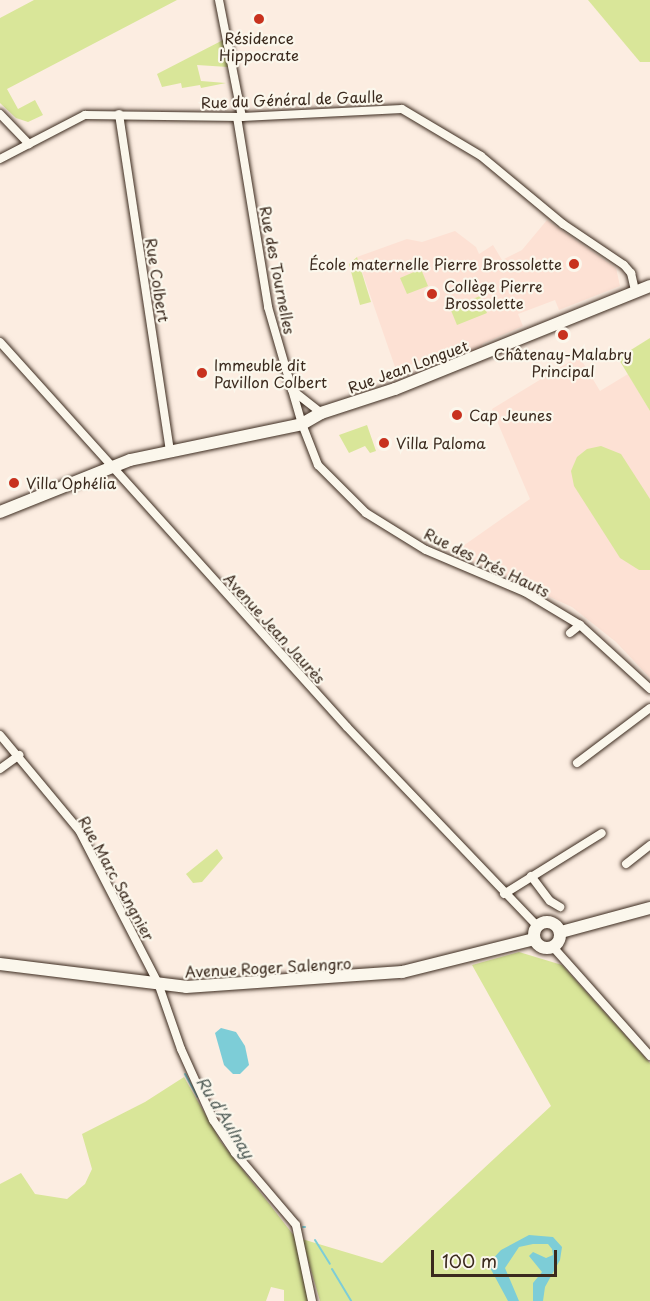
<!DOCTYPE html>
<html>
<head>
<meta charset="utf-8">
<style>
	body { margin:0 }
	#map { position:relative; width:650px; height:1301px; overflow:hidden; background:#fcede1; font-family:"Playpen Sans",sans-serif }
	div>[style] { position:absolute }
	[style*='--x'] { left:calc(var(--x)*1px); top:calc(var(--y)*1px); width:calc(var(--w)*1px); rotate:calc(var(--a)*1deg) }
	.built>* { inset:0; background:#fde1d4 }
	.green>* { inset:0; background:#d9e699 }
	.water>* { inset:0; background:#7dcdd7 }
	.stream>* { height:2px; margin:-1px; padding:0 1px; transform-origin:1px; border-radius:1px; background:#7dcdd7 }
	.roads { filter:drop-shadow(0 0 2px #3b2a1e) drop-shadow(0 0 2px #3b2a1e) }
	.street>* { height:8px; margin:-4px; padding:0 4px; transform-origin:4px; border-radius:4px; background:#fbf7ec }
	.secondary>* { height:12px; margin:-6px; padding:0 6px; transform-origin:6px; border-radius:6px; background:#fbf7ec }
	.secondary>.ring { margin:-6px; padding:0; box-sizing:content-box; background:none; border:12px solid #fbf7ec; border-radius:50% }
	.dots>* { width:16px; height:16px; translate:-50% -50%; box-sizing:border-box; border:3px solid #fbf7ec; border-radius:50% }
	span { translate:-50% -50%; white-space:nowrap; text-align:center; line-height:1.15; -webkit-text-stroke:4.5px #fbf7ec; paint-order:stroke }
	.poi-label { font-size:15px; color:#3b2a1e }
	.right { translate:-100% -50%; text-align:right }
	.left { translate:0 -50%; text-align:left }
	.street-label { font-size:15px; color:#3b2a1e }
	.water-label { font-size:16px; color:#4f5b56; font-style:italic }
	.scale { position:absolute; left:431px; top:1250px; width:126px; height:27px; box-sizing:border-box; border:3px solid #3b2a1e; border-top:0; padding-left:8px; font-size:18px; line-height:21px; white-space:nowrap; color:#3b2a1e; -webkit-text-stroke:4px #fbf7ec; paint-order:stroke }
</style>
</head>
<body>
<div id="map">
	<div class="built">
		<i style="clip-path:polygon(547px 220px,616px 268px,620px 286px,559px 310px,555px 300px,518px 314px,523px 326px,482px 344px,484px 350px,464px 357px,460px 352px,431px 364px,427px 357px,406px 367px,404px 364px,395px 367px,357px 257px,407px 239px,422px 242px,455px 231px,476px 247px,479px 254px,493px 245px,502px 260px,522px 250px)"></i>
		<i style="clip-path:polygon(579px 356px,600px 391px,628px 374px,650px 411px,650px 678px,616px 642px,572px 607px,453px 553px,530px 499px,492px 409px)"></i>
	</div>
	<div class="green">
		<i style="clip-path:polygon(34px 0,177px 0,7px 89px,18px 109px,35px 100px,43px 115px,28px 122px,16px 118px,0 103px,0 18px)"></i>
		<i style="clip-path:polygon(588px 0,650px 0,650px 62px,640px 62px)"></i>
		<i style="clip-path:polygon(225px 39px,228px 67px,197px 65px,201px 81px,226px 83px,201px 88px,200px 85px,182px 88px,181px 83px,162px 87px,157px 74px)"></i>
		<i style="clip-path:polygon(357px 257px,371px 302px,360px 305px,349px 264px)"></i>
		<i style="clip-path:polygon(421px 269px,428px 286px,407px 294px,400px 278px)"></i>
		<i style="clip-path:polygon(480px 296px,487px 313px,457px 325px,450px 308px)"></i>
		<i style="clip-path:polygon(650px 338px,650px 411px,618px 358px)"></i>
		<i style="clip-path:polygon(367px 425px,376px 451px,370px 453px,365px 446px,349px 453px,339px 435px)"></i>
		<i style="clip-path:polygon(601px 446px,621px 454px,650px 499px,650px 570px,639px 570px,620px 558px,574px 486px,571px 471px,577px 457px,587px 449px)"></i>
		<i style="clip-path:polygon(217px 849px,223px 858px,202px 882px,193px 883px,186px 874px)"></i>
		<i style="clip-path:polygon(519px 952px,562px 965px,650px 1063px,650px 1301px,320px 1301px,302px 1239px,382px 1263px,551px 1106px,472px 965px)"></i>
		<i style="clip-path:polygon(184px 1077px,221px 1142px,295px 1237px,308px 1301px,284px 1301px,284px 1290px,271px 1287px,266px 1301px,0 1301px,0 1184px,21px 1173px,35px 1194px,67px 1199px,85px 1184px,92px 1169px,82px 1134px,145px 1102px)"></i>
	</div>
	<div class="water">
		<i style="clip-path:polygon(221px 1028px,236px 1032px,245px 1046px,249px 1065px,240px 1074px,233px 1074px,224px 1065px,215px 1033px)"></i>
		<i style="clip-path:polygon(529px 1235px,553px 1237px,562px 1247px,560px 1260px,545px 1287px,543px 1301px,533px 1301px,533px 1283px,542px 1272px,529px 1256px,533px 1252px,546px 1258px,553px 1255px,552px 1249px,548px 1244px,533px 1244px,519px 1247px,505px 1268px,519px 1301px,508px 1301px,488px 1264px,501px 1250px)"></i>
	</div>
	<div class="stream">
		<i style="--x:185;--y:1074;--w:26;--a:61"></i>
		<i style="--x:303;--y:1227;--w:2;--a:0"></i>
		<i style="--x:315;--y:1240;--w:28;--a:58"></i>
		<i style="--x:332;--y:1269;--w:37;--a:59"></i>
	</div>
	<div class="roads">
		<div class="street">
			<i style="--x:219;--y:0;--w:119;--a:78.9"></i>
			<i style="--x:0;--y:114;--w:42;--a:46"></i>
			<i style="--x:119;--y:114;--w:341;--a:81.4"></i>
			<i style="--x:237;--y:117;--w:193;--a:80.7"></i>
			<i style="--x:268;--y:307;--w:122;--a:73.8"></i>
			<i style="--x:302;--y:424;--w:44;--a:68.7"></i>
			<i style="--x:318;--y:465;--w:68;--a:45"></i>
			<i style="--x:366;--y:513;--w:70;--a:31.7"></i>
			<i style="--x:426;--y:550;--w:108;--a:23"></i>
			<i style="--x:525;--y:592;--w:64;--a:31"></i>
			<i style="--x:580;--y:625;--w:95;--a:42.4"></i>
			<i style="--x:0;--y:159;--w:96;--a:-27.4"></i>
			<i style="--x:85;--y:115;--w:157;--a:0.7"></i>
			<i style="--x:242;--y:117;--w:160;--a:-2.9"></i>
			<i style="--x:402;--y:109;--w:92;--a:30.7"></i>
			<i style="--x:481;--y:156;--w:107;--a:39.7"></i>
			<i style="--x:563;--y:224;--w:73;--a:33.9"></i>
			<i style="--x:624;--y:265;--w:11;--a:49"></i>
			<i style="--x:631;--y:273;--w:18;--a:77"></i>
			<i style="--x:0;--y:342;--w:518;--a:47.97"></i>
			<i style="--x:347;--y:727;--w:275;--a:46.3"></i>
			<i style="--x:292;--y:390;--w:37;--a:38"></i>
			<i style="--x:570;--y:633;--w:13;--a:-39"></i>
			<i style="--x:0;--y:735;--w:124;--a:50.3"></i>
			<i style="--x:79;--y:830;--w:172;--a:62.7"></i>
			<i style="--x:158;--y:983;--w:70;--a:70.8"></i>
			<i style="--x:181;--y:1049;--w:78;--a:65.7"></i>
			<i style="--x:213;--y:1120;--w:40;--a:56"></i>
			<i style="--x:235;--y:1153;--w:94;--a:49.7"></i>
			<i style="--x:296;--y:1225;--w:78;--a:78.1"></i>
			<i style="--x:577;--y:763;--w:91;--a:-37"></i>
			<i style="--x:0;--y:769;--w:24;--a:-36"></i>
			<i style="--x:626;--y:864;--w:31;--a:-38"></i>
			<i style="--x:531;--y:876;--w:31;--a:53"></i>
			<i style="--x:550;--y:901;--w:12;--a:31"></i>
			<i style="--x:504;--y:894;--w:115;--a:-31.9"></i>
			<i style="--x:553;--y:947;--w:146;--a:48.3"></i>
		</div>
		<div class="secondary">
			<i style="--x:0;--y:512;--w:140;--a:-21.8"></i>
			<i style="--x:130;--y:460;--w:176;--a:-11.8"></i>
			<i style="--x:302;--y:424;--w:22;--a:-30"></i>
			<i style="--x:321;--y:413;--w:78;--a:-18"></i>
			<i style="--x:395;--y:389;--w:275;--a:-22"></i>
			<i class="ring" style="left:534px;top:922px;width:14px;height:14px"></i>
			<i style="--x:561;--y:932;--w:92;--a:-15.1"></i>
			<i style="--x:0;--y:964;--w:187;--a:7"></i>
			<i style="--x:186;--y:987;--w:217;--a:-4"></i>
			<i style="--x:402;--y:972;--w:136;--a:-14"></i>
		</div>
	</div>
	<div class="dots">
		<i style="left:259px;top:19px;background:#c8321e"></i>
		<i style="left:574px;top:264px;background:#c8321e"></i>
		<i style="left:432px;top:294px;background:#c8321e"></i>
		<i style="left:563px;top:335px;background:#c8321e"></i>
		<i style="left:202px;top:373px;background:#c8321e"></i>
		<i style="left:457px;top:415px;background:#c8321e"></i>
		<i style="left:384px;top:443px;background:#c8321e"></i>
		<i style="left:14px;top:483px;background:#c8321e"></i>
	</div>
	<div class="poi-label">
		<span style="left:259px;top:46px">Résidence<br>Hippocrate</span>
		<span class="right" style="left:562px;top:264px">École maternelle Pierre Brossolette</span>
		<span class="left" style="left:444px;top:294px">Collège Pierre<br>Brossolette</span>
		<span style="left:563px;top:362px">Châtenay-Malabry<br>Principal</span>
		<span class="left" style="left:214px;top:373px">Immeuble dit<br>Pavillon Colbert</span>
		<span class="left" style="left:469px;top:415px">Cap Jeunes</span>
		<span class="left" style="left:396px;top:443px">Villa Paloma</span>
		<span class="left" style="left:26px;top:483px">Villa Ophélia</span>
	</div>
	<div class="street-label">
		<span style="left:292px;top:99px;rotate:-2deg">Rue du Général de Gaulle</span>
		<span style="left:278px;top:270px;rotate:79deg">Rue des Tournelles</span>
		<span style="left:158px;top:280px;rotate:81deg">Rue Colbert</span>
		<span style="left:408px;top:366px;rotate:-20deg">Rue Jean Longuet</span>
		<span style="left:487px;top:562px;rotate:26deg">Rue des Prés Hauts</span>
		<span style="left:275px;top:628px;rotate:48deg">Avenue Jean Jaurès</span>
		<span style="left:117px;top:878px;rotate:61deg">Rue Marc Sangnier</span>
		<span style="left:268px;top:967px;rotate:-3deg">Avenue Roger Salengro</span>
	</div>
	<div class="water-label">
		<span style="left:226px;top:1117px;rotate:58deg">Ru d'Aulnay</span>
	</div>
	<div class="scale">100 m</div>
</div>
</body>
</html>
